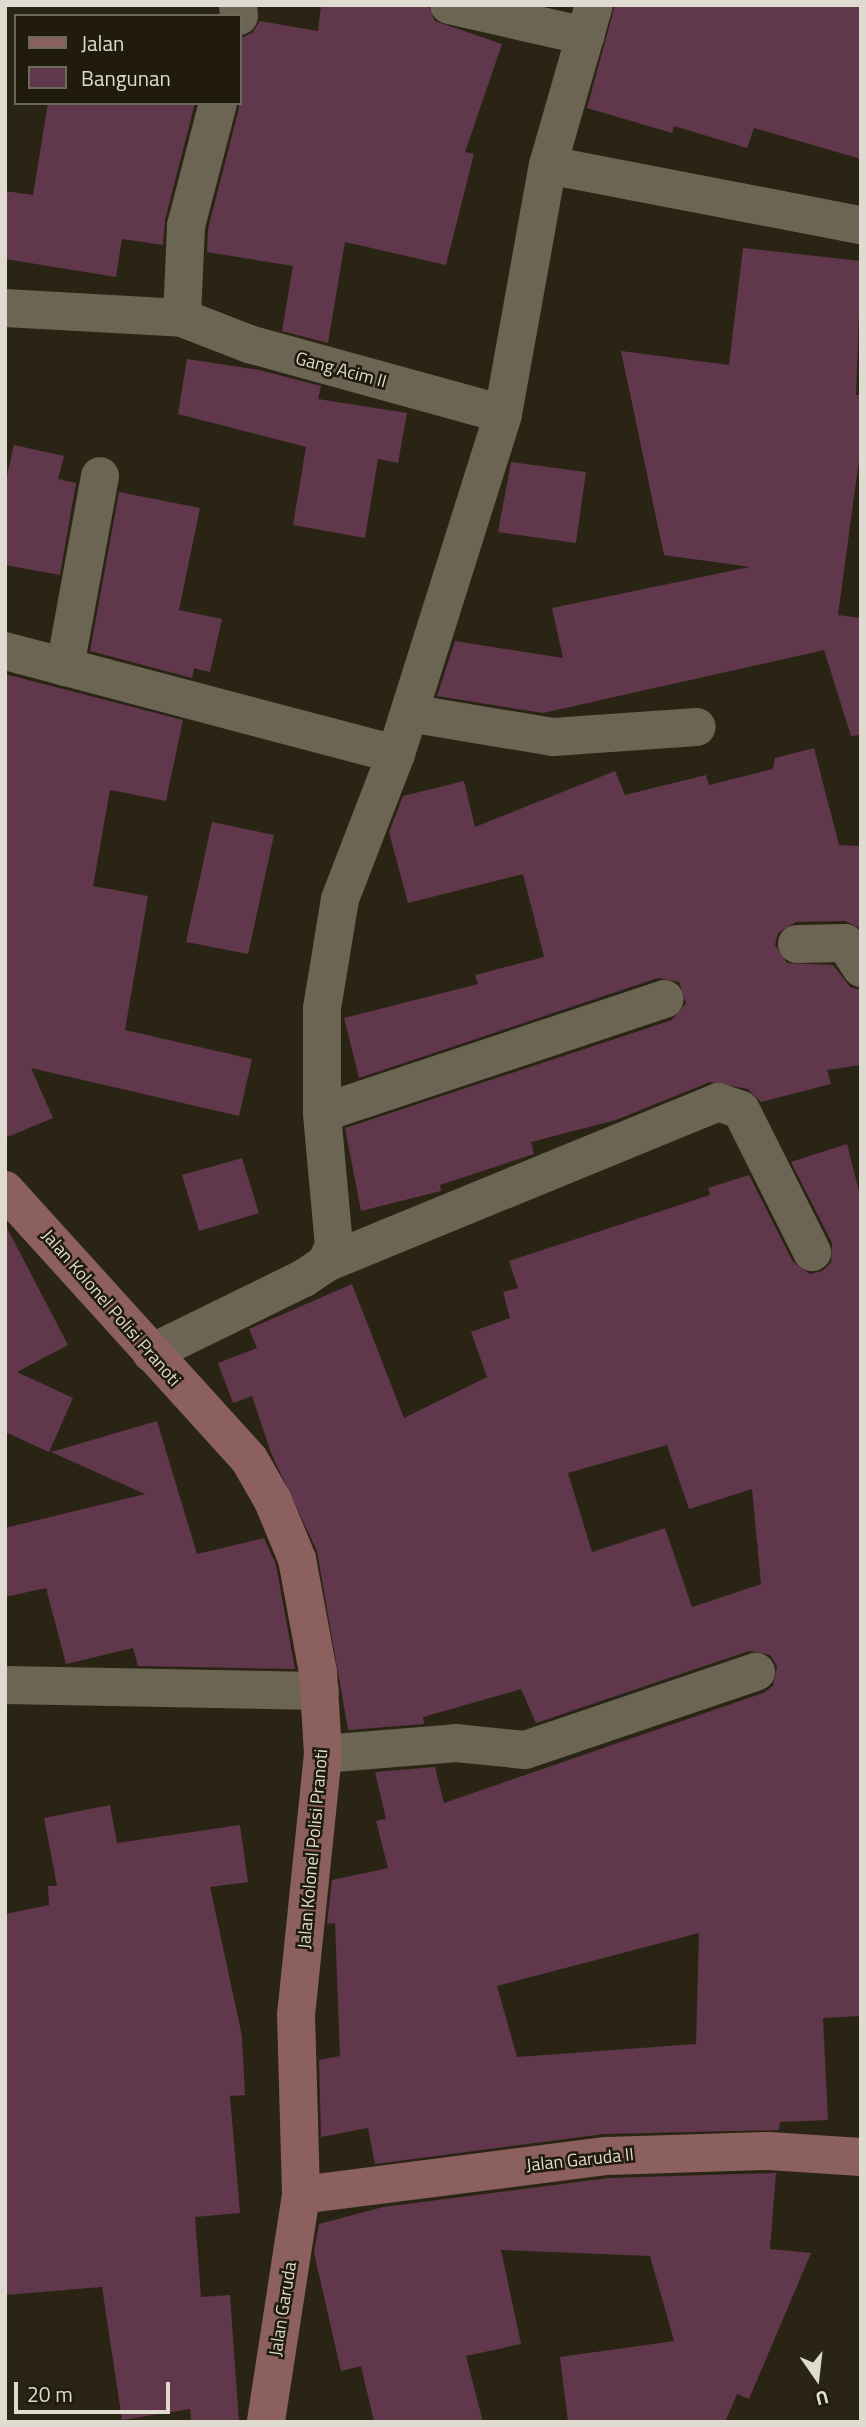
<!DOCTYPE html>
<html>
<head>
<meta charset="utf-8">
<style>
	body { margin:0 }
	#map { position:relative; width:866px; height:2427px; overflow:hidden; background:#2a2415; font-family:"Titillium Web",sans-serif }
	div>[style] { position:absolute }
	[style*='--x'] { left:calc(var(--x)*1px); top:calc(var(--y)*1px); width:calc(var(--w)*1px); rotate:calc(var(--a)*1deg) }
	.building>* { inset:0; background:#60374b }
	.street>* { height:38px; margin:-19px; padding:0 19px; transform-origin:19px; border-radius:19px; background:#6c6554 }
	.secondary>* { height:38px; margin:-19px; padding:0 19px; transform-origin:19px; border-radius:19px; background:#8b605f }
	span { translate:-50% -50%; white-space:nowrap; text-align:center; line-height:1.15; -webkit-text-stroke:5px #201b0c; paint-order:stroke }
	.street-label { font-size:18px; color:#dfdbd1 }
	.frame { position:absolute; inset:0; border:7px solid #dfdbd1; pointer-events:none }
	.legend { position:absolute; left:14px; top:14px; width:228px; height:91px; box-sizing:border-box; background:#201b0c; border:2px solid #6c685b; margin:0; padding:9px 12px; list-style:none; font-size:21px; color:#dfdbd1 }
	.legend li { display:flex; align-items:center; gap:14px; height:35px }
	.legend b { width:35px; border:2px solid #6c685b }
	.north { position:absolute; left:782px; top:2343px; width:70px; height:70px; -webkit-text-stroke:5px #201b0c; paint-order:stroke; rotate:166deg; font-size:19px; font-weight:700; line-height:28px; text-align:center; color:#dfdbd1 }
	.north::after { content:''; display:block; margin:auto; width:24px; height:32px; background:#dfdbd1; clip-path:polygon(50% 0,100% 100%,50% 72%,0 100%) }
	.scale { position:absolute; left:14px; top:2382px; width:156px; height:32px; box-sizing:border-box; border:4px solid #dfdbd1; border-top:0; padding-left:9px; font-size:21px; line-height:24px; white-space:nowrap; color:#dfdbd1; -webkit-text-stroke:5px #201b0c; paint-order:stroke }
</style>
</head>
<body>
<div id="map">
	<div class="building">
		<i style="clip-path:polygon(321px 5px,428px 5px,435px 21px,502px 44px,465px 152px,474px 154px,446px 265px,345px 242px,328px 343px,282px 331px,293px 266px,207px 252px,208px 229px,239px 108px,240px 38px,252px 33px,260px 21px,318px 31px)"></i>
		<i style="clip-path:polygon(615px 5px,861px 5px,861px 159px,754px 128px,747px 148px,674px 126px,672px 133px,587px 108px)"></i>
		<i style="clip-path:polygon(48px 103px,195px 103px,165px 220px,163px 245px,122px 239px,116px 277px,5px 259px,5px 191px,33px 195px)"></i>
		<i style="clip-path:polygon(743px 248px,861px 261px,856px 395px,861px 395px,861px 445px,838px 615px,861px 618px,861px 735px,851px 736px,824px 650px,543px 713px,437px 696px,455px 641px,563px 658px,552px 608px,750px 567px,664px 555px,621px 351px,729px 365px)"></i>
		<i style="clip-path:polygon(187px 359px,259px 370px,321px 386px,318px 399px,407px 413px,398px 463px,378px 459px,365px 538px,293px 525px,306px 447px,178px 414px)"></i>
		<i style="clip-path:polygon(14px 445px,64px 456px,58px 479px,76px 483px,60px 575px,5px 565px,5px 484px)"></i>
		<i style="clip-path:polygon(511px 462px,586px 472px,576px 543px,498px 532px)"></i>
		<i style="clip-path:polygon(119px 492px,200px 508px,179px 610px,222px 619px,210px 672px,194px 668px,192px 678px,90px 651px)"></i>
		<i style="clip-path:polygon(5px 674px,183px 720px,166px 801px,110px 790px,93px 886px,148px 896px,125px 1030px,252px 1059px,239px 1116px,31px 1068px,53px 1118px,5px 1138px)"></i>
		<i style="clip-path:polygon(814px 748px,839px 845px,861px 846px,861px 929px,845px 921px,796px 922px,778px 933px,775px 945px,787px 963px,833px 965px,850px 987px,861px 990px,861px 1065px,827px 1070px,831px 1084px,761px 1102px,748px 1089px,710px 1082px,616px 1120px,531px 1142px,534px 1154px,440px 1185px,441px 1191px,361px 1211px,345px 1128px,672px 1020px,686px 1003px,679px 982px,658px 978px,359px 1078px,344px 1018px,478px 984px,475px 975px,544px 957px,523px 874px,408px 903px,389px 832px,403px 796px,464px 781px,475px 827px,615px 771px,625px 795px,706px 775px,709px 785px,773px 769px,775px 758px)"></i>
		<i style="clip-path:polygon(212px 822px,274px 835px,248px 954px,186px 942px)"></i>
		<i style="clip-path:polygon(evenodd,847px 1144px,861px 1199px,861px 2016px,823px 2018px,828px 2120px,780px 2122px,779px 2130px,604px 2134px,375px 2164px,368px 2128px,321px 2137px,319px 2060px,340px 2056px,335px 1923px,327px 1924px,332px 1880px,388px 1868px,376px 1821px,386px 1819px,375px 1772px,435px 1767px,444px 1803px,763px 1693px,773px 1686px,777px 1666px,770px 1655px,749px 1651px,536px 1723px,521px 1689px,423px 1717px,424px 1724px,348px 1730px,317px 1551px,271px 1453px,252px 1396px,233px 1403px,218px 1363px,257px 1348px,249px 1329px,352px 1284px,404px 1418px,487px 1377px,471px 1332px,510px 1318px,503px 1292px,518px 1288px,509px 1261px,710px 1195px,708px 1188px,749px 1175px,793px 1262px,810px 1274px,822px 1271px,831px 1263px,832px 1243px,791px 1162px,847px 1144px,667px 1445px,689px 1509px,752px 1489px,761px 1584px,692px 1607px,665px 1528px,592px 1552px,568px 1473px,667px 1445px,847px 1144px,699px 1933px,696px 2044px,517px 2057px,497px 1986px,699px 1933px)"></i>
		<i style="clip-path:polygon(242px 1158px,259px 1213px,199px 1231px,182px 1175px)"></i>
		<i style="clip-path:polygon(5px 1224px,68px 1345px,17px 1372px,73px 1398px,49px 1452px,5px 1432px)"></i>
		<i style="clip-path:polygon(157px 1421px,197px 1554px,264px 1538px,276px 1565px,295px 1669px,138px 1666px,133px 1648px,66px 1664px,46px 1588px,5px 1597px,5px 1528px,145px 1494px,51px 1452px)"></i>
		<i style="clip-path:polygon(110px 1805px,117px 1843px,240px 1825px,248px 1882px,210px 1887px,242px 2036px,245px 2095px,230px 2096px,240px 2213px,195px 2217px,201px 2297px,230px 2295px,239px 2422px,191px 2422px,190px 2409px,122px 2420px,102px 2287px,5px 2295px,5px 1914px,49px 1905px,48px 1886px,57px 1886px,44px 1818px)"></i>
		<i style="clip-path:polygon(776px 2173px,770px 2249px,811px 2253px,749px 2399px,737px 2394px,725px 2422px,568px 2422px,560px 2357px,674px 2341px,650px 2256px,501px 2250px,521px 2344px,466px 2356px,483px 2422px,374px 2422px,361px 2366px,341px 2371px,314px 2253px,319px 2224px,383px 2207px,609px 2178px)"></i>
	</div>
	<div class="street">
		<i style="--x:238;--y:5;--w:11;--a:85"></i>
		<i style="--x:449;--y:5;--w:140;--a:12.8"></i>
		<i style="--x:218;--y:103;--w:127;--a:104.6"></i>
		<i style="--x:186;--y:226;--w:92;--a:92.5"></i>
		<i style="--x:182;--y:318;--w:72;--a:21.2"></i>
		<i style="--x:249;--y:344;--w:263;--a:15.4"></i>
		<i style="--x:548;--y:165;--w:319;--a:10.9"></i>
		<i style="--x:5;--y:308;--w:177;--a:3.2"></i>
		<i style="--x:5;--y:651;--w:404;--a:14.8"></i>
		<i style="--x:65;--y:667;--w:194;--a:-79.6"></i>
		<i style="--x:409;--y:713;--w:146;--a:9.5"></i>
		<i style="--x:553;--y:737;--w:144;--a:-4"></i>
		<i style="--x:797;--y:944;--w:48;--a:-1.2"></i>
		<i style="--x:845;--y:943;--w:30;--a:57"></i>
		<i style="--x:322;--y:1113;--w:361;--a:-18.4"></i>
		<i style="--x:326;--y:1263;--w:424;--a:-22.3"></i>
		<i style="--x:718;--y:1102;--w:24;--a:19"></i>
		<i style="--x:741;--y:1110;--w:159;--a:63.4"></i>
		<i style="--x:151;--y:1353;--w:170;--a:-26.1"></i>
		<i style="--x:304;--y:1278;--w:27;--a:-34"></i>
		<i style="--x:326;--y:1263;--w:19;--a:-65"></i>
		<i style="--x:334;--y:1246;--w:134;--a:-95.2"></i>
		<i style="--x:322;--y:1113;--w:105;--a:-90"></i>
		<i style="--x:322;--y:1008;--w:110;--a:-80.6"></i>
		<i style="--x:340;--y:899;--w:155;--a:-68.9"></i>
		<i style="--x:396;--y:754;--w:356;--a:-72.5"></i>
		<i style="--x:503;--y:414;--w:253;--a:-79.8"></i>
		<i style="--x:548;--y:165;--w:166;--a:-74"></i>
		<i style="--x:5;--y:1685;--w:315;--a:1.1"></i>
		<i style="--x:323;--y:1754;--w:133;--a:-4.7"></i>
		<i style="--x:456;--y:1743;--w:69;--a:5.8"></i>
		<i style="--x:525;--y:1750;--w:244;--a:-18.7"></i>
	</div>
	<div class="secondary">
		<i style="--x:5;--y:1190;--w:363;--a:47.8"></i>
		<i style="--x:249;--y:1459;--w:48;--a:60.3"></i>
		<i style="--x:273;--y:1501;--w:63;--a:67.5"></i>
		<i style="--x:297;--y:1559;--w:115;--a:79.5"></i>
		<i style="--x:318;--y:1672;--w:82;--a:86.5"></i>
		<i style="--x:323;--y:1754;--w:261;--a:95.9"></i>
		<i style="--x:296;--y:2014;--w:181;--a:88.4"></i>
		<i style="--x:301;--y:2195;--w:230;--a:98.8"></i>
		<i style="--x:301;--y:2195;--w:308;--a:-7.3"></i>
		<i style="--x:607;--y:2156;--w:162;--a:-1.8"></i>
		<i style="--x:769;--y:2151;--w:92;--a:3.7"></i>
	</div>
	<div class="street-label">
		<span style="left:341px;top:370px;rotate:15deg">Gang Acim II</span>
		<span style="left:111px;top:1308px;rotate:49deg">Jalan Kolonel Polisi Pranoti</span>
		<span style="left:313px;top:1849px;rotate:-85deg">Jalan Kolonel Polisi Pranoti</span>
		<span style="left:580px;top:2160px;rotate:-6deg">Jalan Garuda II</span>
		<span style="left:283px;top:2309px;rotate:-81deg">Jalan Garuda</span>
	</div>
	<div class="frame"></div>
	<ul class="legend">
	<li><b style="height:9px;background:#8b605f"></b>Jalan</li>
	<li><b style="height:19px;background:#60374b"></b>Bangunan</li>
	</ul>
	<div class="north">U</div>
	<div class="scale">20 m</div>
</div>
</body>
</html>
